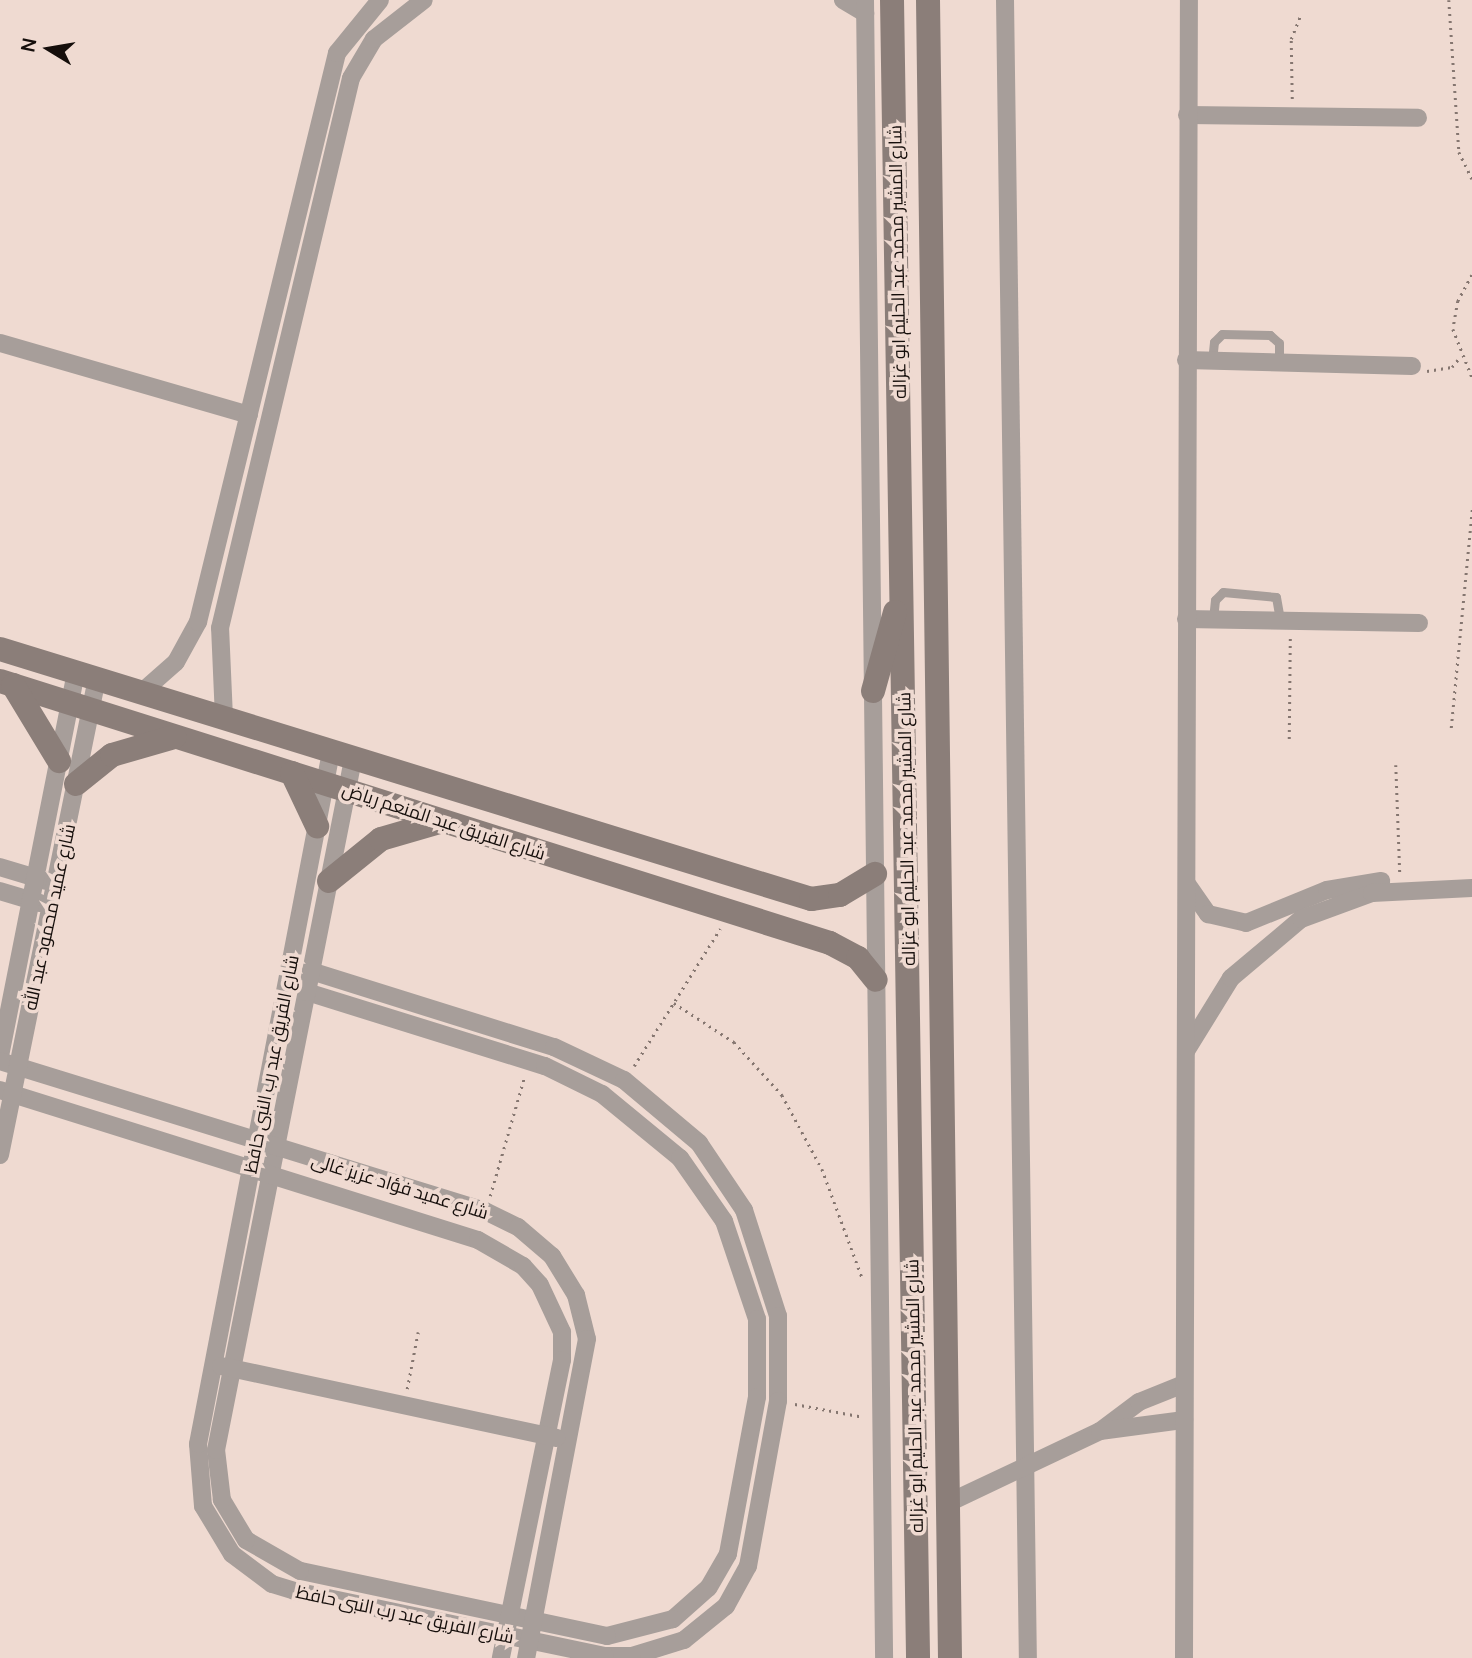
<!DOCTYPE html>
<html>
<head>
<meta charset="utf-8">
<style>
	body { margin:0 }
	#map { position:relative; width:1472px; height:1658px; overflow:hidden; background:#efdad1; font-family:Manrope,Cairo,sans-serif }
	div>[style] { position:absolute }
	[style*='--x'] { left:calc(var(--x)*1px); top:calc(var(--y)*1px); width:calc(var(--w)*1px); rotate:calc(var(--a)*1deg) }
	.path>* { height:2.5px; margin-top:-1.25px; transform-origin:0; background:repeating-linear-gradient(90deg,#857670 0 2px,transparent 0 7px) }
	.lane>* { height:9px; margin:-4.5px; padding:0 4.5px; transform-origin:4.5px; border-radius:4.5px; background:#a79e9a }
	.street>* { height:18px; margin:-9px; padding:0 9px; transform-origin:9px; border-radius:9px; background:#a79e9a }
	.secondary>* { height:24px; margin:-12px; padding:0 12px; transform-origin:12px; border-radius:12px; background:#8b7e79 }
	span { translate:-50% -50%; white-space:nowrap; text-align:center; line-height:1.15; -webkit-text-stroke:7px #efdad1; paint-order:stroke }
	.street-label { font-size:18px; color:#150e0b }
	.north { position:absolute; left:14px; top:14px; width:70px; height:70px; -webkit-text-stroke:5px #efdad1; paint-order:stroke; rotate:281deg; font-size:19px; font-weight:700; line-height:28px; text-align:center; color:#150e0b }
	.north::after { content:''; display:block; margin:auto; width:24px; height:32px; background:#150e0b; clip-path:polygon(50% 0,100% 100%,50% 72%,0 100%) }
</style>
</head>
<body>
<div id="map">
	<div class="path">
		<i style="--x:1449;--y:0;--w:152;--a:86.2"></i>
		<i style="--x:1459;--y:152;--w:30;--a:64"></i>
		<i style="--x:1292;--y:99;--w:60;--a:-91"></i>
		<i style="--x:1291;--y:39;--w:27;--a:-68"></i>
		<i style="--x:1472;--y:275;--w:30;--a:118"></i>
		<i style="--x:1458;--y:301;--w:28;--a:100"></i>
		<i style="--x:1453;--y:329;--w:52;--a:68.4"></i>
		<i style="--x:1427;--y:371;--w:25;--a:-9"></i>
		<i style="--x:1452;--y:367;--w:13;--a:-51"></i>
		<i style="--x:1451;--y:728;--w:220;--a:-84.5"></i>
		<i style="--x:1289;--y:739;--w:101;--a:-89.4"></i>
		<i style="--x:1396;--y:765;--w:111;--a:87.9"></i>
		<i style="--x:674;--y:1003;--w:72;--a:33"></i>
		<i style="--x:734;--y:1042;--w:72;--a:47.8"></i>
		<i style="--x:782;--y:1095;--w:84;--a:61.6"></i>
		<i style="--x:822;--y:1169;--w:115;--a:69.7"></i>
		<i style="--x:634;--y:1066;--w:162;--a:-57.9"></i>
		<i style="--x:490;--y:1196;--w:123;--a:-73.9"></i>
		<i style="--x:407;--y:1389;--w:58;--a:-79.1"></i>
		<i style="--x:795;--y:1404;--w:70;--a:10.7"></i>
	</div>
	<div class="lane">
		<i style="--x:1212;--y:361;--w:19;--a:-84"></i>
		<i style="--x:1214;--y:342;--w:11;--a:-45"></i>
		<i style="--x:1222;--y:334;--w:48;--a:1.2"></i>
		<i style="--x:1270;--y:335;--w:12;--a:42"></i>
		<i style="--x:1279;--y:343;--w:20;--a:90"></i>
		<i style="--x:1213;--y:619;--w:19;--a:-84"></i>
		<i style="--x:1215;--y:600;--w:11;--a:-45"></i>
		<i style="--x:1223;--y:592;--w:53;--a:5.4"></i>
		<i style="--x:1276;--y:597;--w:23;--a:80"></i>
	</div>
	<div class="street">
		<i style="--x:843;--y:0;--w:26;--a:31"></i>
		<i style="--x:865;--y:0;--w:1658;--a:89.34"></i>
		<i style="--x:1005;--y:0;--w:1658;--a:89.21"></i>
		<i style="--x:1187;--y:115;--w:231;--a:0.7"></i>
		<i style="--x:0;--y:343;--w:259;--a:16.1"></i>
		<i style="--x:1186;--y:360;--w:226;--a:1.5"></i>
		<i style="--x:1186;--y:619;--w:233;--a:1"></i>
		<i style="--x:142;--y:692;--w:45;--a:-41.4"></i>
		<i style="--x:176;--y:662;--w:46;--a:-61.2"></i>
		<i style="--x:198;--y:622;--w:586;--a:-76.27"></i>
		<i style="--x:337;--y:53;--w:68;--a:-50.9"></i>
		<i style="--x:224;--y:718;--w:90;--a:-92.5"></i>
		<i style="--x:220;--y:628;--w:565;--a:-76.6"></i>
		<i style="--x:351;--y:78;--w:45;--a:-59.5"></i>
		<i style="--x:374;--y:39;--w:63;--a:-38"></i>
		<i style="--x:0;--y:867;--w:48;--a:16.9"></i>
		<i style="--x:1187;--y:884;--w:37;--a:55"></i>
		<i style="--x:1208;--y:914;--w:39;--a:13"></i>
		<i style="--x:1246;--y:923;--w:87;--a:-22.2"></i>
		<i style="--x:1327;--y:890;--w:55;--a:-9.5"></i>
		<i style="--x:0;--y:891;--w:42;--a:16.7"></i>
		<i style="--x:311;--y:971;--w:255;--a:17.4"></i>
		<i style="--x:554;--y:1047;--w:77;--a:25.2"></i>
		<i style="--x:624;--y:1080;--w:98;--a:40"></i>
		<i style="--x:699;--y:1143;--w:81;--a:56.1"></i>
		<i style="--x:744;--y:1210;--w:111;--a:72.2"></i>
		<i style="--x:778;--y:1316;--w:85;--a:90"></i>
		<i style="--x:778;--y:1401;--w:168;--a:100.3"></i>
		<i style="--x:748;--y:1566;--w:46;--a:118.8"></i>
		<i style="--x:726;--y:1606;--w:54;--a:141"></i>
		<i style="--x:684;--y:1640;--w:54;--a:162.9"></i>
		<i style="--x:632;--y:1656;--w:27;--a:180"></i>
		<i style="--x:605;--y:1656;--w:317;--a:-168.2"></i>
		<i style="--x:295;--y:1591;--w:24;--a:-163"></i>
		<i style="--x:272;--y:1584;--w:50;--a:-143.1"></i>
		<i style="--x:232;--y:1554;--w:56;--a:-121.1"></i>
		<i style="--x:203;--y:1506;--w:62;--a:-94.6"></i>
		<i style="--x:198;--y:1444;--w:705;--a:-79.12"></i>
		<i style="--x:307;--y:992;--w:249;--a:17.3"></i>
		<i style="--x:545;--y:1066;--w:64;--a:26.2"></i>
		<i style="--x:602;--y:1094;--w:101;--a:39.4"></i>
		<i style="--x:680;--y:1158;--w:77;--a:55.1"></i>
		<i style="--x:724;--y:1221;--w:103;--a:71.4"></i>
		<i style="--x:757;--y:1319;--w:78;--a:90"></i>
		<i style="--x:757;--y:1397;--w:160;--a:100.5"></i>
		<i style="--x:728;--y:1554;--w:39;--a:120"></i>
		<i style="--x:708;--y:1588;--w:47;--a:138.5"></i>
		<i style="--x:673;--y:1619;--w:68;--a:165.6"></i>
		<i style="--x:607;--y:1636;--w:314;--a:-168"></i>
		<i style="--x:300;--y:1571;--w:62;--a:-150.1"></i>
		<i style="--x:246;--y:1540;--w:47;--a:-121"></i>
		<i style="--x:222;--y:1500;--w:50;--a:-96.8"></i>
		<i style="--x:216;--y:1450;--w:467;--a:-78.8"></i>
		<i style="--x:307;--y:992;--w:206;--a:-78.8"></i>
		<i style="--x:347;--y:790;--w:32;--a:-79"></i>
		<i style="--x:1186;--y:1051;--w:86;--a:-58.3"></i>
		<i style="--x:1231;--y:978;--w:92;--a:-40.1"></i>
		<i style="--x:1301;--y:919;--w:76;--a:-20.1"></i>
		<i style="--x:1372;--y:893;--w:100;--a:-2.9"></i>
		<i style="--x:0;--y:1056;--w:391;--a:-78.8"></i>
		<i style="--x:0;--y:1061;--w:508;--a:17.19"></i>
		<i style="--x:485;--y:1211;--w:37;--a:26"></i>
		<i style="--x:518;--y:1227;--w:45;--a:40.5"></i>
		<i style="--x:552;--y:1256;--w:46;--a:58.4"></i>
		<i style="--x:576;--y:1295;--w:45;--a:76"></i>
		<i style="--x:587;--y:1339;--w:325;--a:100.8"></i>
		<i style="--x:0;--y:1090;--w:501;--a:17.42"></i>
		<i style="--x:478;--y:1240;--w:52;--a:30"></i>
		<i style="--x:523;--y:1266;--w:25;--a:48"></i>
		<i style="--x:540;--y:1285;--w:52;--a:64.9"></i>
		<i style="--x:562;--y:1332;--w:28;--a:90"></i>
		<i style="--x:562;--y:1360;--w:304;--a:101.6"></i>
		<i style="--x:0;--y:1155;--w:486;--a:-78.5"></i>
		<i style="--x:221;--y:1366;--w:343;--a:12.1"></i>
		<i style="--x:1103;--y:1429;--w:45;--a:-36.9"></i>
		<i style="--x:1139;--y:1402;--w:48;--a:-21.8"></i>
		<i style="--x:948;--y:1503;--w:168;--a:-25.3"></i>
		<i style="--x:1100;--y:1431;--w:85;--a:-7.5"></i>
		<i style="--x:1184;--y:1658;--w:1658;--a:-89.83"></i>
	</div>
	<div class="secondary">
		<i style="--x:892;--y:0;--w:1658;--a:89.1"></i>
		<i style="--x:928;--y:0;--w:1658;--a:89.24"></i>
		<i style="--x:0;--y:649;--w:849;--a:17.13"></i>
		<i style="--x:811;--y:899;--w:29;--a:-8"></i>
		<i style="--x:840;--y:895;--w:41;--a:-31"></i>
		<i style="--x:0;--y:681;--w:870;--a:17.52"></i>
		<i style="--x:830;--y:943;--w:32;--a:28"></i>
		<i style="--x:858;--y:958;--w:28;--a:51"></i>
		<i style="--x:13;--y:685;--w:89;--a:58.8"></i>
		<i style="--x:873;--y:691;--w:82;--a:-74.4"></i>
		<i style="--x:292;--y:773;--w:59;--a:64.7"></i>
		<i style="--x:76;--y:784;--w:46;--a:-38.9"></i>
		<i style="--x:112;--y:755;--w:65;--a:-16.2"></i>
		<i style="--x:329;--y:881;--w:67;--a:-38.9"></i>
		<i style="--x:381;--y:839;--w:61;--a:-16.1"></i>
	</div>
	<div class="street-label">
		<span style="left:897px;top:262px;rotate:-91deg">شارع المشير محمد عبد الحليم ابو غزاله</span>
		<span style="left:444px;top:821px;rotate:18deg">شارع الفريق عبد المنعم رياض</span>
		<span style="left:906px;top:829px;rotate:-91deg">شارع المشير محمد عبد الحليم ابو غزاله</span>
		<span style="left:49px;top:917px;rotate:-78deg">شارع عميد محمود عبد الله</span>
		<span style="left:271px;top:1064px;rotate:-79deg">شارع الفريق عبد رب النبى حافظ</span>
		<span style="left:400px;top:1186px;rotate:17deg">شارع عميد فؤاد عزيز غالى</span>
		<span style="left:914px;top:1396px;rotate:-91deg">شارع المشير محمد عبد الحليم ابو غزاله</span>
		<span style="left:405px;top:1614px;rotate:12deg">شارع الفريق عبد رب النبى حافظ</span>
	</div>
	<div class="north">N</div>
</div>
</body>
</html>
